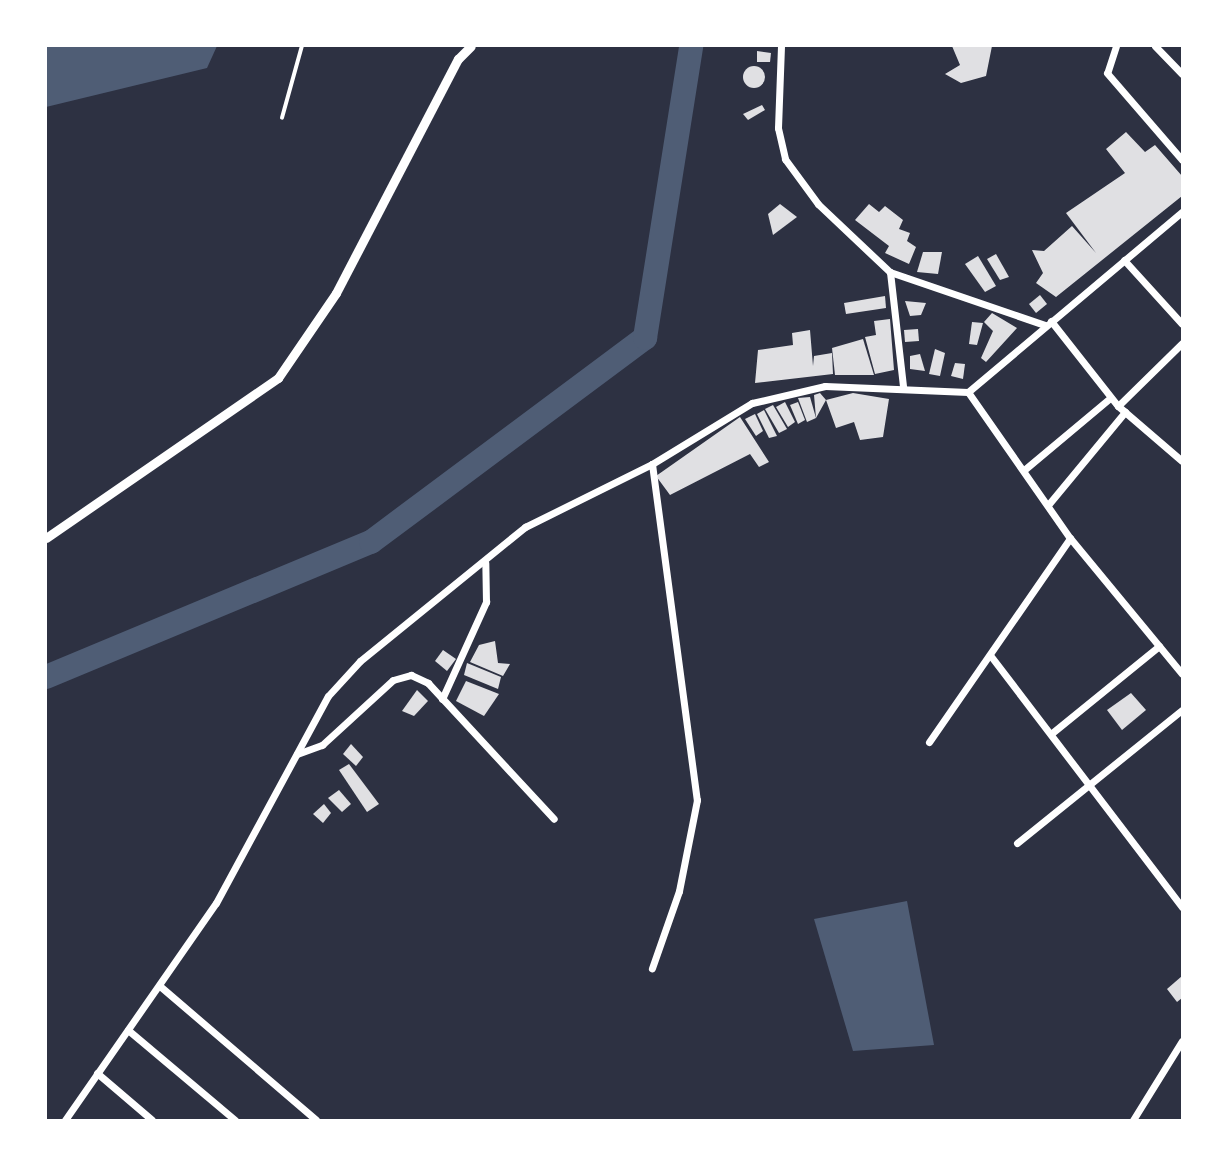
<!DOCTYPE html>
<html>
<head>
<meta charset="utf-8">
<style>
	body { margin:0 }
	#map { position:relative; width:1228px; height:1166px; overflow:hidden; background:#2d3142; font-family:Poppins,sans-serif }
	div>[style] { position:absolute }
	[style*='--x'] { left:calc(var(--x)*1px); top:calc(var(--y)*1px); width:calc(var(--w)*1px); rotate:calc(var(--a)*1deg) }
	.water>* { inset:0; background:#4f5d75 }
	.river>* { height:24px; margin:-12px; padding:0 12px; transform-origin:12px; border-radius:12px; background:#4f5d75 }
	.building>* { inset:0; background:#e0e0e3 }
	.round { border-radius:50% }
	.service>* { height:3.5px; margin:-1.75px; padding:0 1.75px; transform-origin:1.75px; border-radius:1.75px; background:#fff }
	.minor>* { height:7px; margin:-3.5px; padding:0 3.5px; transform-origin:3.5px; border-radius:3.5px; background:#fff }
	.tertiary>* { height:9px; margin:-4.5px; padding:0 4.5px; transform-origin:4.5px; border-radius:4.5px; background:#fff }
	span { translate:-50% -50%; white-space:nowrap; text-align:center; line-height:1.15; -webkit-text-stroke:6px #fff; paint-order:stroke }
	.frame { position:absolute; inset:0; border:47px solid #fff; pointer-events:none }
</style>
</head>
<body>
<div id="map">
	<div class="water">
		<i style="clip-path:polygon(46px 46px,217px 46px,207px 68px,46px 107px)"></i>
		<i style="clip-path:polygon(907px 901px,934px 1045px,853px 1051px,814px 919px)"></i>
	</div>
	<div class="river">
		<i style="--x:46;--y:677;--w:352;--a:-22.6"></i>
		<i style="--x:371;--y:542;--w:342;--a:-36.7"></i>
		<i style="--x:645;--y:338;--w:296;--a:-81"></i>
	</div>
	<div class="building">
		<i style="clip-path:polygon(952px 46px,992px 46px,986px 76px,961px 83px,945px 74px,960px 65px)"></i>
		<i style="clip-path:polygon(757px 51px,771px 53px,770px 62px,757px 62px)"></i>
		<i class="round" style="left:743px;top:66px;width:22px;height:22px"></i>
		<i style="clip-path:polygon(762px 105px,765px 110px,748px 120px,743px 114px)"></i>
		<i style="clip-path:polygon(1126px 132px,1145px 152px,1155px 145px,1182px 176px,1182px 196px,1056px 297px,1036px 283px,1043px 273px,1032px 250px,1044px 251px,1072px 226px,1096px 253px,1066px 213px,1125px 173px,1106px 149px)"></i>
		<i style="clip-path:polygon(780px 204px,797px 217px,773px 235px,768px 214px)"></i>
		<i style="clip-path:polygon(869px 204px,879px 212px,885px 206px,903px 220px,899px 229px,910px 233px,907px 241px,916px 247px,909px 264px,885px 253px,889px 246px,855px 220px)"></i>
		<i style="clip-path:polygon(923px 252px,942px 252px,938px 274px,917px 272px)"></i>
		<i style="clip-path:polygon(996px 254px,1009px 277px,1000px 280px,987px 259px)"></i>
		<i style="clip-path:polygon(978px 256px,996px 286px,985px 292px,965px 264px)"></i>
		<i style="clip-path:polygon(1040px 295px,1047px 304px,1036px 313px,1029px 304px)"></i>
		<i style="clip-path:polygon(885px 296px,886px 308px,846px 314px,844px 303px)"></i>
		<i style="clip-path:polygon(905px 301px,926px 303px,921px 315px,910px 316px)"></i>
		<i style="clip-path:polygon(992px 313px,1017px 328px,986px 362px,981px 358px,993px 331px,984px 322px)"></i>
		<i style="clip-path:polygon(890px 319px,894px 370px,875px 374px,865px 337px,876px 335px,874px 321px)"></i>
		<i style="clip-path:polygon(972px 322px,983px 323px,977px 345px,969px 344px)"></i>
		<i style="clip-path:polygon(918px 329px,919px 341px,905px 342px,904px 330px)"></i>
		<i style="clip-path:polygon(810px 330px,813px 366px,814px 356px,832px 353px,833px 374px,755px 383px,758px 350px,793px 345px,792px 333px)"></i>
		<i style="clip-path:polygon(863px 339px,874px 375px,835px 375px,832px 348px)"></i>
		<i style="clip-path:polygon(935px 349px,945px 353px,940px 376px,929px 374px)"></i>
		<i style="clip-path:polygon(920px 354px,925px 371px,910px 369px,910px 356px)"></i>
		<i style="clip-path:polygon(955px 363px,965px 364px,963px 379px,951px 376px)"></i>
		<i style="clip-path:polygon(820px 393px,826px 400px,853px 393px,889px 399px,883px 437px,860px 440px,854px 422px,836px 428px,826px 400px,816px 418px,814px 395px)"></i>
		<i style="clip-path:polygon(810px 397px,816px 418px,807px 422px,798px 398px)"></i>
		<i style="clip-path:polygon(785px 402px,795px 422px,788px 427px,776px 407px)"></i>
		<i style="clip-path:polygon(798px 402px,805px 420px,798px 424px,790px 405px)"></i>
		<i style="clip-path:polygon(773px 405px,787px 429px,779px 433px,765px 409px)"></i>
		<i style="clip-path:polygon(764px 410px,777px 436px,769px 438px,757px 414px)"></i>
		<i style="clip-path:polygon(755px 414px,763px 431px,756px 436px,745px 419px)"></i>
		<i style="clip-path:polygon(740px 417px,769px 462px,759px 467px,750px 454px,670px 495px,656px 476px)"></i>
		<i style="clip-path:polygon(495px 641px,498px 663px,510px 664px,503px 676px,470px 662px,479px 645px)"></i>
		<i style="clip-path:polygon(443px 650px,456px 659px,447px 671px,435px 661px)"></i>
		<i style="clip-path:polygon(467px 663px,501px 677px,498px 689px,464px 675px)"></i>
		<i style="clip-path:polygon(466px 681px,499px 694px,484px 716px,456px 701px)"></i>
		<i style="clip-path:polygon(417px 690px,428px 701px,414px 716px,402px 711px)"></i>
		<i style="clip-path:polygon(1131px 693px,1146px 710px,1122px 730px,1107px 710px)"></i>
		<i style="clip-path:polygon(351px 744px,363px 757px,356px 766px,343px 754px)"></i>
		<i style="clip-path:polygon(349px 764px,379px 804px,367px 812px,339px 770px)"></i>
		<i style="clip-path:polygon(339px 790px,351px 804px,342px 812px,328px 798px)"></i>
		<i style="clip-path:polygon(324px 804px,331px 813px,323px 823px,313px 814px)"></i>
		<i style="clip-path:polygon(1182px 976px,1182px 998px,1177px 1002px,1167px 989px)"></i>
	</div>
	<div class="service">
		<i style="--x:282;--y:118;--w:75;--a:-74.5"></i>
	</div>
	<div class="minor">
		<i style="--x:781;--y:46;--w:82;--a:92.1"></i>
		<i style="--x:778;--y:128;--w:32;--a:77"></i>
		<i style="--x:785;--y:159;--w:56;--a:53.7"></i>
		<i style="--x:818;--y:204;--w:99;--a:43.4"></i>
		<i style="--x:890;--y:272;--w:164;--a:18.9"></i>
		<i style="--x:1116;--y:46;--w:28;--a:108"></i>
		<i style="--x:1107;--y:73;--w:115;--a:49.2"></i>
		<i style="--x:1155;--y:46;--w:39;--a:46"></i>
		<i style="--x:1124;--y:260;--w:86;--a:47.8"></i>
		<i style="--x:890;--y:272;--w:115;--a:83.5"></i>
		<i style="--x:1051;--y:321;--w:108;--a:51.8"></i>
		<i style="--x:1118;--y:406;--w:84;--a:40.7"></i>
		<i style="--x:968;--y:392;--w:178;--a:55.1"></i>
		<i style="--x:1070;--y:538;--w:176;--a:50.5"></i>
		<i style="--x:968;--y:392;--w:280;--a:-40.1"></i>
		<i style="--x:1118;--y:406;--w:90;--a:-44.5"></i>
		<i style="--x:652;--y:464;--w:339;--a:82.4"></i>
		<i style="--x:697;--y:800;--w:93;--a:101.2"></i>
		<i style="--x:679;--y:891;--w:82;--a:109.3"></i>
		<i style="--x:1024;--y:470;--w:112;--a:-39.9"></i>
		<i style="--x:1048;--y:505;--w:121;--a:-50.4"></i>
		<i style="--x:990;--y:655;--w:317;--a:52.7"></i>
		<i style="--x:442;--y:699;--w:107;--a:-65.6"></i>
		<i style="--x:486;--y:602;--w:39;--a:-91"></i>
		<i style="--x:1052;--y:733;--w:138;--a:-39.1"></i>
		<i style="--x:929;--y:742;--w:248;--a:-55.3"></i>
		<i style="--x:297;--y:754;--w:27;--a:-20"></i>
		<i style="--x:322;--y:745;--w:96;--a:-42.5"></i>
		<i style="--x:393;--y:680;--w:19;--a:-16"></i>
		<i style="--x:411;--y:675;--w:19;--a:25"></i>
		<i style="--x:428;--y:683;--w:185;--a:47.2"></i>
		<i style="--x:1017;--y:843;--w:212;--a:-38.9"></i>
		<i style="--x:161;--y:987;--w:204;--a:40.6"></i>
		<i style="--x:128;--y:1030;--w:140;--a:40.1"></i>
		<i style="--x:97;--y:1073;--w:72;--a:40.5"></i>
		<i style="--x:65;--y:1120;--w:264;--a:-55.2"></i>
		<i style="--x:216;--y:903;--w:235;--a:-61.6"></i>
		<i style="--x:328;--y:696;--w:47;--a:-47.6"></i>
		<i style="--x:360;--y:661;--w:213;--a:-39.1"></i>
		<i style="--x:525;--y:527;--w:142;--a:-26.4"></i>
		<i style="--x:652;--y:464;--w:117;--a:-31.4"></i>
		<i style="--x:752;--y:403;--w:75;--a:-13.1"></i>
		<i style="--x:825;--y:386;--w:143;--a:2.4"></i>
		<i style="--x:1133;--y:1120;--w:93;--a:-58.2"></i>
	</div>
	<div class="tertiary">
		<i style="--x:46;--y:538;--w:282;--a:-34.6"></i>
		<i style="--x:278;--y:378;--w:103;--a:-55.7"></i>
		<i style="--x:336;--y:293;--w:264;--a:-62.5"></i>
		<i style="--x:458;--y:59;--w:18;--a:-45"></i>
	</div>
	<div class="frame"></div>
</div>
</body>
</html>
